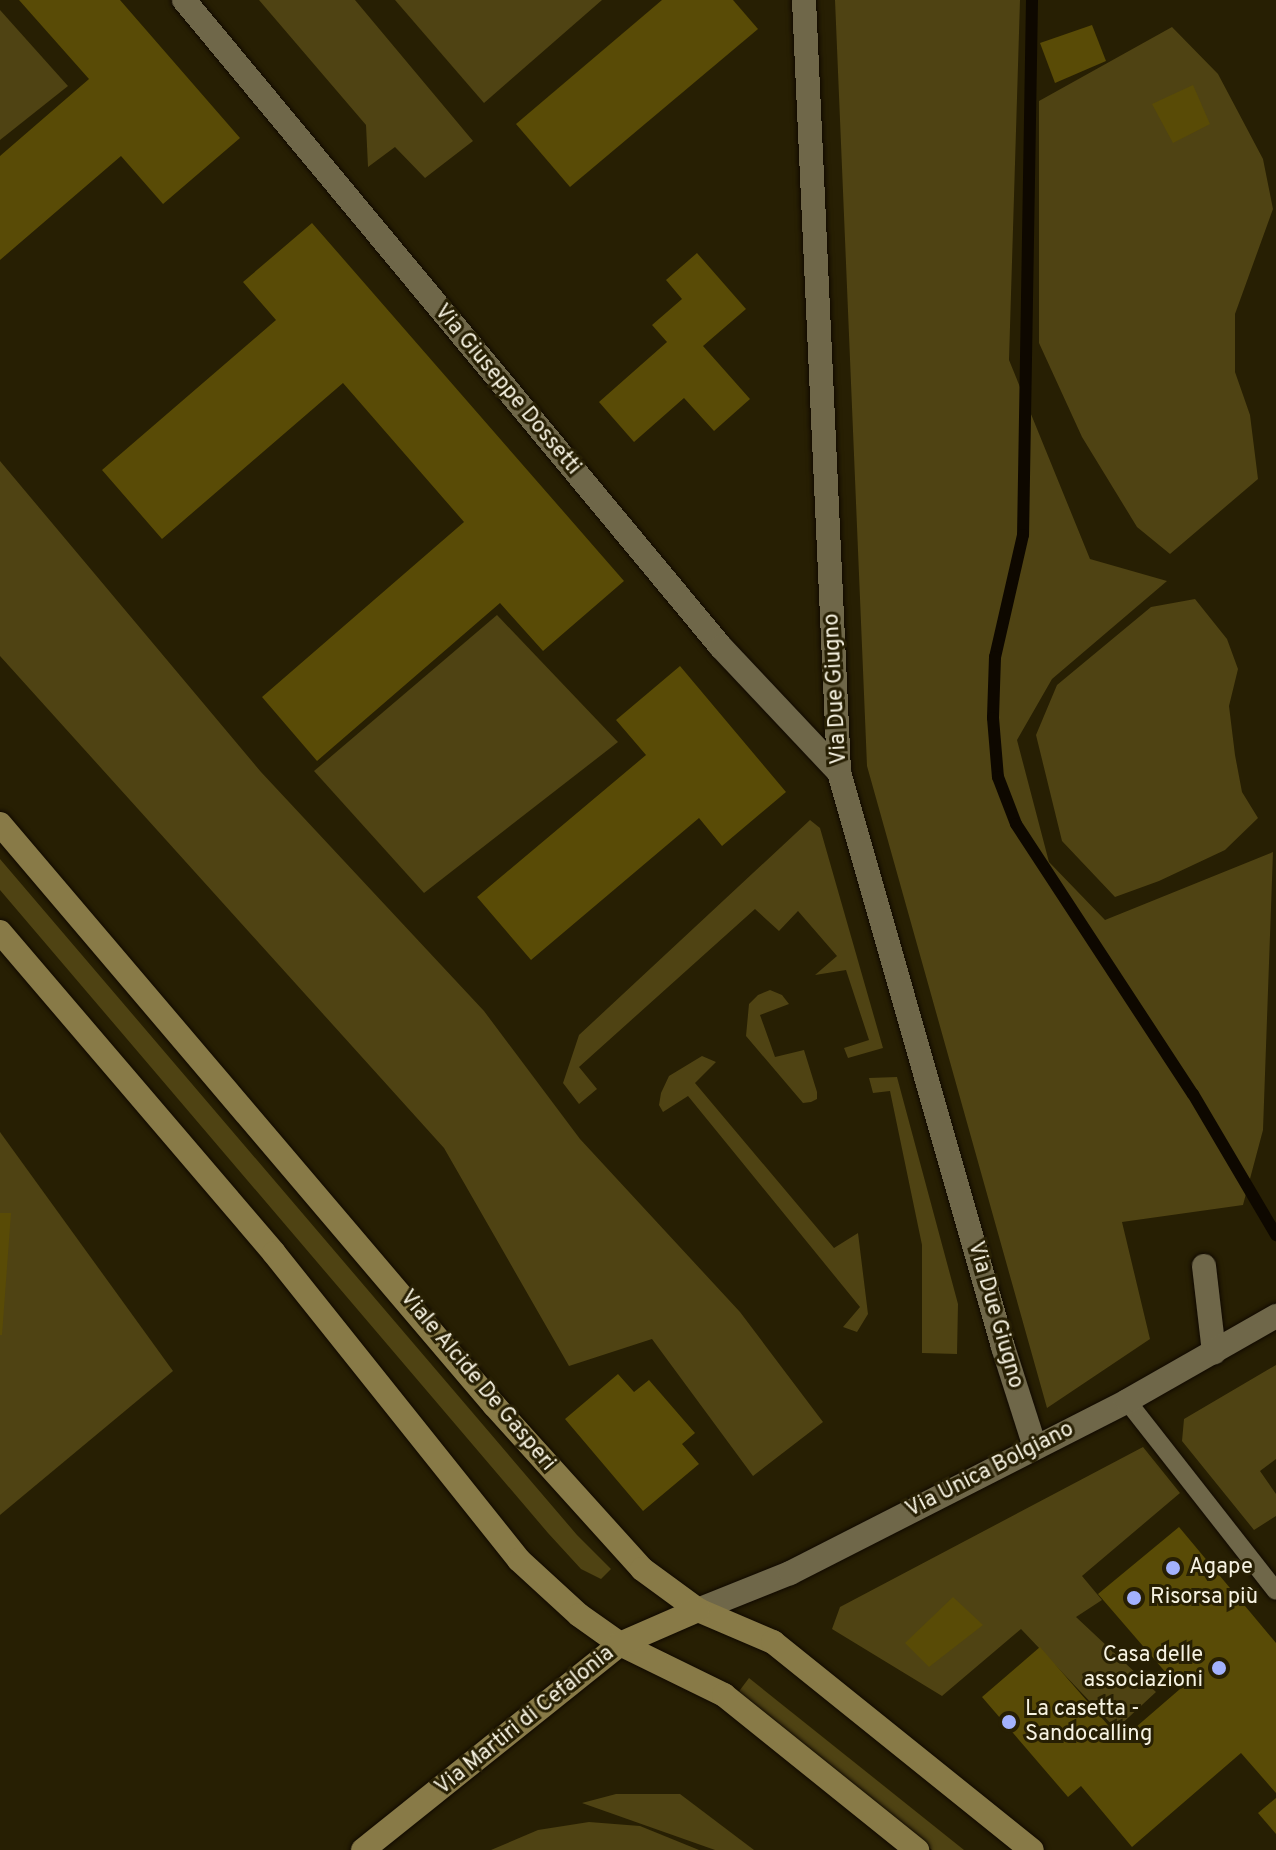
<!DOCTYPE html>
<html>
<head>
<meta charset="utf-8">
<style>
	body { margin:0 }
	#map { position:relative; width:1276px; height:1850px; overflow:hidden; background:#271f03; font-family:Overpass,sans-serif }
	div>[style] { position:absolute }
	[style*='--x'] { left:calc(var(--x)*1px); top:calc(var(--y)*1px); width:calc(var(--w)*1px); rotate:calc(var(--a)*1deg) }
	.green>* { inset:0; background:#4f4313 }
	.stream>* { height:12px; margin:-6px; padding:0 6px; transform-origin:6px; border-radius:6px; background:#0e0800 }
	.building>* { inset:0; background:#594b06 }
	.roads { filter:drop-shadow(0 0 2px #100900) drop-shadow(0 0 2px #100900) }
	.lane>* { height:18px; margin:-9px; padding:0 9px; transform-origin:9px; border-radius:9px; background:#6f6749 }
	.street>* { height:24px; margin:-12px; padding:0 12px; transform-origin:12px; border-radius:12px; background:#6f6749 }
	.secondary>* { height:24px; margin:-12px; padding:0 12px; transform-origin:12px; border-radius:12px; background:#887a47 }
	.dots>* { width:22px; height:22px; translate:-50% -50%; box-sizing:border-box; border:4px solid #271f03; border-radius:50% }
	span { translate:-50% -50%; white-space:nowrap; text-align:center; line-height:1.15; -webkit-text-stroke:6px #271f03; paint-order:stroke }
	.street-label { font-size:22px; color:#f6f2e1 }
	.poi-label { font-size:22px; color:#f6f2e1 }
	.left { translate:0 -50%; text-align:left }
	.right { translate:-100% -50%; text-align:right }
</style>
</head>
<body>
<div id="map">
	<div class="green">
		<i style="clip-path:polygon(259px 0,355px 0,473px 141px,425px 178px,395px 147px,368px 167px,366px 125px)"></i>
		<i style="clip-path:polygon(395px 0,602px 0,484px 103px)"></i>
		<i style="clip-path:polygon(835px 0,1020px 0,1009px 360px,1090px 559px,1167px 581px,1052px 679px,1017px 740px,1049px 862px,1105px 920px,1273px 852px,1263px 1130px,1243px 1205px,1122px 1222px,1150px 1339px,1047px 1408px,867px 766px)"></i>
		<i style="clip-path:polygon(0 10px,68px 86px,0 140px)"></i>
		<i style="clip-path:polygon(1172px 27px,1218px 74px,1263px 159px,1273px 209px,1235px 314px,1235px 372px,1250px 415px,1258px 479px,1170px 554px,1137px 527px,1082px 437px,1039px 343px,1039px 101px)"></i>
		<i style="clip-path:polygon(0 461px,261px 772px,484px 1011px,580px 1139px,740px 1312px,823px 1422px,753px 1476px,652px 1339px,569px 1366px,444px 1148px,0 656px)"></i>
		<i style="clip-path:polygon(1195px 599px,1227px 639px,1238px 669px,1229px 706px,1235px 755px,1242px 792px,1258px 818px,1225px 850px,1159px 881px,1115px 897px,1062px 841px,1036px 735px,1057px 685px,1151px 607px)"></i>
		<i style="clip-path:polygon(497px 615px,618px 742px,424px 893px,314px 771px)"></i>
		<i style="clip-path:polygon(810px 820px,820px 828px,883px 1048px,848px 1058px,844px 1048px,869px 1040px,846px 970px,815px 975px,837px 956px,798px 911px,779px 931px,755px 909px,579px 1067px,597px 1089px,579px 1104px,563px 1083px,579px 1035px)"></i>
		<i style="clip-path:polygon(0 859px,577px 1535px,611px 1569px,601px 1579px,581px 1569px,548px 1533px,0 890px)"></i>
		<i style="clip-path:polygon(770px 990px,782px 995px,789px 1004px,760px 1015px,775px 1057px,804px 1050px,817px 1092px,817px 1099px,811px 1102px,803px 1103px,746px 1036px,749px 1004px,758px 995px)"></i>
		<i style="clip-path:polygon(702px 1056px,716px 1062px,695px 1083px,834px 1248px,858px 1233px,868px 1314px,857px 1332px,843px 1327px,860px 1307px,688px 1096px,663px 1112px,659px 1105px,661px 1093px,669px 1076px)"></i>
		<i style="clip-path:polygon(897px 1077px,958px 1304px,957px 1354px,922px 1353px,922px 1245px,890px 1091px,873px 1093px,869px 1078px)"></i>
		<i style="clip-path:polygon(0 1132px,173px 1371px,0 1515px)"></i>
		<i style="clip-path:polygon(1276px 1365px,1276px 1459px,1260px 1471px,1276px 1494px,1276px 1516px,1254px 1530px,1182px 1441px,1184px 1419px)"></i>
		<i style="clip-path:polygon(1143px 1447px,1180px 1493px,1082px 1576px,1102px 1600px,1076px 1617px,1156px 1692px,1116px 1729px,1021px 1629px,942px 1696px,832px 1629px,840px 1607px)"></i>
		<i style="clip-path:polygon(749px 1678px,964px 1850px,932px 1850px,737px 1694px)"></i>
		<i style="clip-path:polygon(616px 1794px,680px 1794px,754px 1850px,715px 1850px,582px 1803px)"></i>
		<i style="clip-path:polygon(589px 1822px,640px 1826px,699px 1850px,491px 1850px,538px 1830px)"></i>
	</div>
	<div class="stream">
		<i style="--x:1032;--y:0;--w:535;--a:90.96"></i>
		<i style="--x:1023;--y:535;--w:125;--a:102.9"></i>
		<i style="--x:995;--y:657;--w:61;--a:91.9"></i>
		<i style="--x:993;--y:718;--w:59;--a:85.2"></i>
		<i style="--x:998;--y:777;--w:50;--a:69"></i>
		<i style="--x:1016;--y:824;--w:323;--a:56.8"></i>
		<i style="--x:1193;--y:1094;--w:164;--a:59.5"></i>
	</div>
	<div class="building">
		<i style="clip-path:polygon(19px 0,120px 0,240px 138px,163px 204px,121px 156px,0 260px,0 156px,89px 79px)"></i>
		<i style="clip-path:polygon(662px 0,733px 0,758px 29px,570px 187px,516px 124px)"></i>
		<i style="clip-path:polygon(1092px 25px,1106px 61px,1055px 83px,1040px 43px)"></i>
		<i style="clip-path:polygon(1193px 85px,1210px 124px,1173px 143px,1152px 104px)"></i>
		<i style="clip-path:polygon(312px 223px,624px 581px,543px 651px,500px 603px,317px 761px,262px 697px,464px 522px,343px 383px,162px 539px,102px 470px,276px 320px,243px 282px)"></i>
		<i style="clip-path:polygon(697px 253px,746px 309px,703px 346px,750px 399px,714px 431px,684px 398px,634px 442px,599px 402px,667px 342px,652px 325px,682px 299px,666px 280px)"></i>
		<i style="clip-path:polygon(680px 666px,786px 792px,722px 846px,699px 818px,531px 960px,477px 897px,646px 755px,616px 720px)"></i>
		<i style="clip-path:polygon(0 1213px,11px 1213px,2px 1335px,0 1335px)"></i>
		<i style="clip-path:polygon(618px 1374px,634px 1392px,649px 1380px,695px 1433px,682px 1444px,699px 1464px,643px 1511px,565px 1419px)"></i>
		<i style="clip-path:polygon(1179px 1527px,1276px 1643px,1276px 1793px,1241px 1753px,1132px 1847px,1081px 1786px,1068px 1797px,982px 1697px,1040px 1647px,1121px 1740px,1180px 1689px,1098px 1594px)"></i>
		<i style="clip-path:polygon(953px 1597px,983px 1625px,929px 1667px,905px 1643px)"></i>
		<i style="clip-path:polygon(1276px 1798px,1276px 1834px,1258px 1813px)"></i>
	</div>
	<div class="roads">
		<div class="lane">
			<i style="--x:1127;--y:1401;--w:241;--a:51.9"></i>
		</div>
		<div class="street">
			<i style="--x:184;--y:0;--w:841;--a:50.31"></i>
			<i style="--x:721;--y:647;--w:172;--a:46.7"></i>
			<i style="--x:804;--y:0;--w:773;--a:87.4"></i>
			<i style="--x:839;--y:772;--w:598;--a:74.08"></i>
			<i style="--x:1003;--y:1347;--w:105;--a:72.3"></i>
			<i style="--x:1204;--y:1266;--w:87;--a:83.4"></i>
			<i style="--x:698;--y:1610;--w:99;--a:-21.9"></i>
			<i style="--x:790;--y:1573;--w:378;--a:-27"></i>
			<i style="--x:1127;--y:1401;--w:172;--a:-29.7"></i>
		</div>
		<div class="secondary">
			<i style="--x:0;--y:824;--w:763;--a:49.63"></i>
			<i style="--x:494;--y:1405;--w:221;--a:47.9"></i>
			<i style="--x:642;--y:1569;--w:69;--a:36.2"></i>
			<i style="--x:698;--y:1610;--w:82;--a:23.1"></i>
			<i style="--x:773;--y:1642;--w:332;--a:38.8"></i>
			<i style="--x:0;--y:932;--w:422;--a:49.5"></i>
			<i style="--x:274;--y:1253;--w:393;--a:51.4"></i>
			<i style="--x:519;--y:1560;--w:81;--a:42.5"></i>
			<i style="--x:579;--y:1615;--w:50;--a:35.3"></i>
			<i style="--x:620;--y:1644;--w:116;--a:26.1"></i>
			<i style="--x:724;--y:1695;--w:248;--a:38.8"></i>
			<i style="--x:363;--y:1850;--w:329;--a:-38.7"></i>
			<i style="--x:620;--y:1644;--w:85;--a:-23.6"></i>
		</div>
	</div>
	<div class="dots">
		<i style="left:1173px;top:1568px;background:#a3b2fd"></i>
		<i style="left:1134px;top:1598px;background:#a3b2fd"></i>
		<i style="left:1219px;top:1668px;background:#a3b2fd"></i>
		<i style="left:1009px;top:1722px;background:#a3b2fd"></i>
	</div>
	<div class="street-label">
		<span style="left:507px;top:390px;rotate:50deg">Via Giuseppe Dossetti</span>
		<span style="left:836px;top:689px;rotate:-93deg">Via Due Giugno</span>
		<span style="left:995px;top:1315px;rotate:74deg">Via Due Giugno</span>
		<span style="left:477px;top:1381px;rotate:50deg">Viale Alcide De Gasperi</span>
		<span style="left:990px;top:1470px;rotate:-27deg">Via Unica Bolgiano</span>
		<span style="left:525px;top:1721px;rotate:-39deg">Via Martiri di Cefalonia</span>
	</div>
	<div class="poi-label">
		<span class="left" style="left:1189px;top:1568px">Agape</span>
		<span class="left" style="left:1150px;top:1598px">Risorsa più</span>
		<span class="right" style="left:1203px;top:1668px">Casa delle<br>associazioni</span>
		<span class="left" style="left:1025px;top:1722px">La casetta -<br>Sandocalling</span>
	</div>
</div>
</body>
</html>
